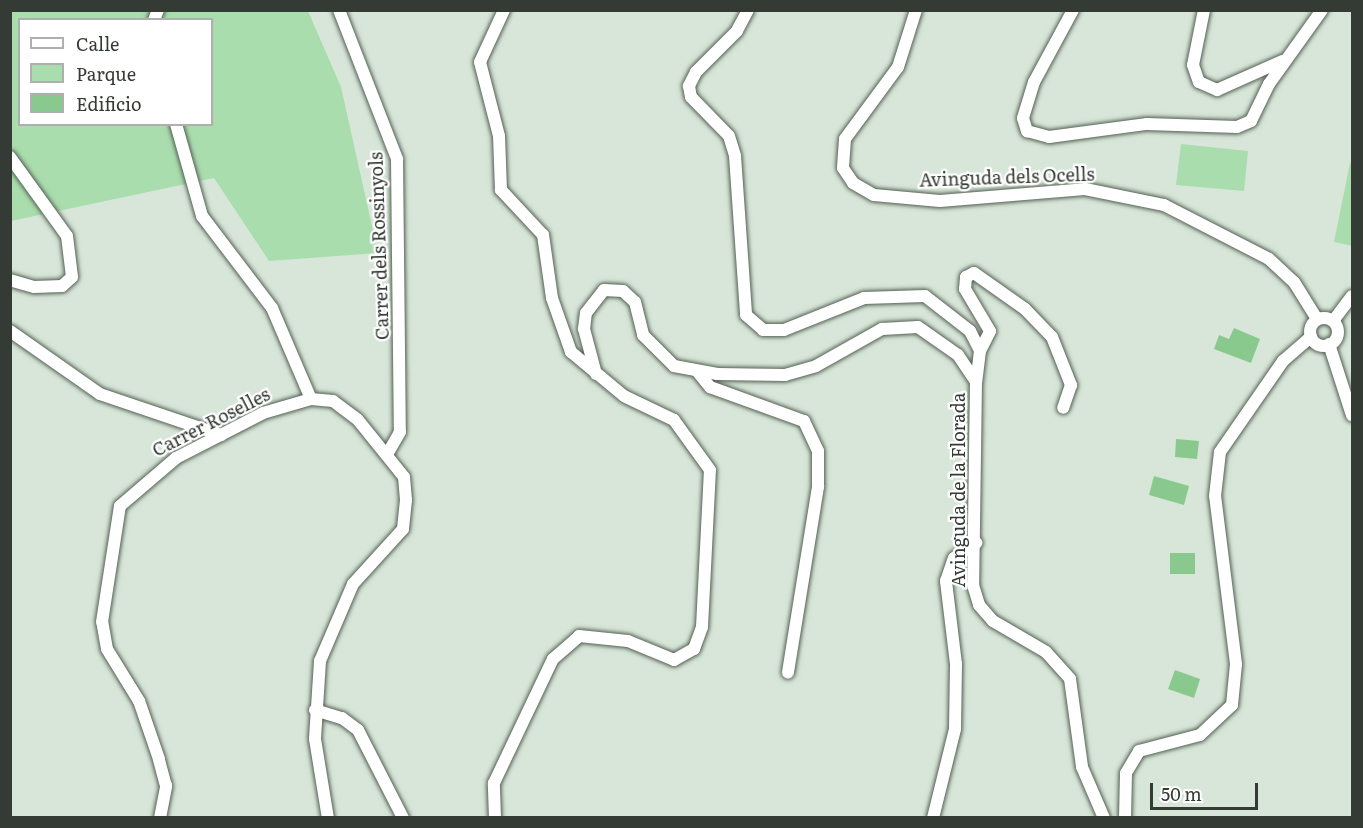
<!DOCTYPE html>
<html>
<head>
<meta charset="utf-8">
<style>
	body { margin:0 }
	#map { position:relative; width:1363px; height:828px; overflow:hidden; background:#d7e6d8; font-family:Literata,serif }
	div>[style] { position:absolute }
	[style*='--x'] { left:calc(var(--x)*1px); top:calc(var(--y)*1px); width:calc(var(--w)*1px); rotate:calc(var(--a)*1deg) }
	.green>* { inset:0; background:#aaddae }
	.building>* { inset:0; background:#89c98e }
	.roads { filter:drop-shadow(0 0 2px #546054) drop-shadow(0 0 2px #546054) }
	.street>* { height:12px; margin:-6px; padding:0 6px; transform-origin:6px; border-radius:6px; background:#fff }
	.street>.ring { margin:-6px; padding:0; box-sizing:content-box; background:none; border:12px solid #fff; border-radius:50% }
	span { translate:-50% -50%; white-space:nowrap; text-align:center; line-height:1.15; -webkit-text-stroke:4.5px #fff; paint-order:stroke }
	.street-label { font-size:18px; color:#343a34 }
	.frame { position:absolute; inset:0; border:12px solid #343a34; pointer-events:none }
	.legend { position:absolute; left:18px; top:18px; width:195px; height:108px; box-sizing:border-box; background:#fff; border:2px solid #aeb0ae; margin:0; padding:8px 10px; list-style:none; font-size:18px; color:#343a34 }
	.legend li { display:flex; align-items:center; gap:12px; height:30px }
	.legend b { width:30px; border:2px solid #aeb0ae }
	.scale { position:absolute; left:1150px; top:783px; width:108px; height:27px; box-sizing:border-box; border:3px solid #343a34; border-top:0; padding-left:8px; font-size:18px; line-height:21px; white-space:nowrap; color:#343a34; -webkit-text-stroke:4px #fff; paint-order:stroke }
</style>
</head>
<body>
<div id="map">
	<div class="green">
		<i style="clip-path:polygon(evenodd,10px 11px,308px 11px,341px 87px,378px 253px,269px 261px,214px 178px,11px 221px,10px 11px,20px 20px,212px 20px,212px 124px,20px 124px,20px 20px)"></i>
		<i style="clip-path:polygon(1181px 144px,1248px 151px,1244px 191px,1176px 185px)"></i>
		<i style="clip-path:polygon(1350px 163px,1352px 164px,1352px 246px,1334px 242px)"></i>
	</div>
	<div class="building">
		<i style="clip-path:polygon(1234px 328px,1260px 339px,1251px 363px,1214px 349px,1219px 335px,1229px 339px)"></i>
		<i style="clip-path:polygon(1176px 439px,1199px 441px,1197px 459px,1175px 457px)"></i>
		<i style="clip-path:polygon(1154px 476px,1189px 486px,1184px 505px,1149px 495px)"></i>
		<i style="clip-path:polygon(1170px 553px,1195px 553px,1195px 574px,1170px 574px)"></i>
		<i style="clip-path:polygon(1175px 670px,1200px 679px,1194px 698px,1168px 689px)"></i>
	</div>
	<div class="roads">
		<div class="street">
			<i style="--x:339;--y:10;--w:160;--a:68.7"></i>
			<i style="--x:397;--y:159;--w:273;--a:89.4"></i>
			<i style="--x:400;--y:432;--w:24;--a:120"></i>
			<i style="--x:748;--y:10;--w:24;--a:118"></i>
			<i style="--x:737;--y:31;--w:58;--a:135"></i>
			<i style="--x:696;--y:72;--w:16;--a:117"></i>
			<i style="--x:689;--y:86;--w:11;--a:80"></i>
			<i style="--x:691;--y:97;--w:54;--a:45.7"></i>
			<i style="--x:729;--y:136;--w:21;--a:73"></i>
			<i style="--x:735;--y:156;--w:159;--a:86"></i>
			<i style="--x:746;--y:315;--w:23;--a:41"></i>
			<i style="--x:763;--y:330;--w:21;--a:0"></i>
			<i style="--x:784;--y:330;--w:86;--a:-21.8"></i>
			<i style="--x:864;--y:298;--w:61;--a:-1.9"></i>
			<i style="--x:925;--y:296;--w:57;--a:37.9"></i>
			<i style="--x:970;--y:331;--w:22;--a:63"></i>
			<i style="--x:980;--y:351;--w:31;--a:97"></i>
			<i style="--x:916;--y:10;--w:60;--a:107.5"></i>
			<i style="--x:898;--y:67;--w:89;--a:126.4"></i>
			<i style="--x:845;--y:139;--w:29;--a:94"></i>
			<i style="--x:843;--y:168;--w:18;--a:56"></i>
			<i style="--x:853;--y:183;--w:24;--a:30"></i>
			<i style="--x:874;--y:195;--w:66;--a:5.2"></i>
			<i style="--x:940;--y:201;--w:145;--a:-4.7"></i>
			<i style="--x:1085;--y:189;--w:81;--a:11.4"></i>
			<i style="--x:1164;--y:205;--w:118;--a:27.2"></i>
			<i style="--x:1269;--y:259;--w:34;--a:43"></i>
			<i style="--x:1294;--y:282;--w:44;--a:58.1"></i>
			<i style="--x:1073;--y:10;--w:82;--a:118.4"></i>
			<i style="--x:1034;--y:82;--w:38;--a:107"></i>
			<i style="--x:1023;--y:118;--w:14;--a:73"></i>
			<i style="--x:1027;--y:131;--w:23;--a:15"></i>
			<i style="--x:1049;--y:137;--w:99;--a:-7.6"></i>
			<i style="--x:1147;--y:124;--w:90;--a:1.9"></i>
			<i style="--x:1237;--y:127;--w:15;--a:-23"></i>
			<i style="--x:1251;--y:121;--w:41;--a:-64.1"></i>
			<i style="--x:1269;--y:84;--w:91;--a:-54.4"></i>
			<i style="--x:1204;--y:10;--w:56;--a:101.3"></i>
			<i style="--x:1193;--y:65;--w:18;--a:71"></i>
			<i style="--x:1199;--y:82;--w:20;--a:24"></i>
			<i style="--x:1217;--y:90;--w:71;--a:-24"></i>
			<i style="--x:154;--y:20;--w:11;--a:-68"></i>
			<i style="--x:176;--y:124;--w:96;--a:74.2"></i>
			<i style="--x:202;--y:216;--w:116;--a:52.7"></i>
			<i style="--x:272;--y:308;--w:99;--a:66.8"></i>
			<i style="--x:10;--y:157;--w:97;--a:54.2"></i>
			<i style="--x:67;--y:236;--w:41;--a:83"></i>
			<i style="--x:72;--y:277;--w:13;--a:138"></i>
			<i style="--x:62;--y:286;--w:28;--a:178"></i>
			<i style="--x:34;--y:287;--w:25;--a:-164"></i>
			<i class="ring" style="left:1310px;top:318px;width:16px;height:16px"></i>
			<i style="--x:1333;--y:321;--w:31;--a:-53"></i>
			<i style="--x:10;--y:331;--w:110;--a:35"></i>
			<i style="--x:100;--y:394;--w:128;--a:18.7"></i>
			<i style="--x:1329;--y:344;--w:75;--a:72.1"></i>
			<i style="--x:980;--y:351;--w:22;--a:-63"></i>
			<i style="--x:990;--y:331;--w:49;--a:-120.8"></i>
			<i style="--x:965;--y:289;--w:12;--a:-85"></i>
			<i style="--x:966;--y:277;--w:9;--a:-27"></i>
			<i style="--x:974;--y:273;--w:62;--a:35.2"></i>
			<i style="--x:1025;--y:309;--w:39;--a:46"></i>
			<i style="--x:1052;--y:337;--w:52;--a:68.4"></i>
			<i style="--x:1071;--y:385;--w:24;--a:109"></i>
			<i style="--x:697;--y:371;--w:21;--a:51"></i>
			<i style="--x:710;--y:387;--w:100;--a:19.9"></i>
			<i style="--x:804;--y:421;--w:33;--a:65"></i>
			<i style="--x:818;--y:451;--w:36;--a:90"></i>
			<i style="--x:818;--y:487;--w:188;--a:99.2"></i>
			<i style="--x:596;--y:374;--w:47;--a:-104.9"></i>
			<i style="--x:584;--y:329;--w:16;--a:-83"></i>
			<i style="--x:586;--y:313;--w:29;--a:-52"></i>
			<i style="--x:604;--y:290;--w:19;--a:3"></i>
			<i style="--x:623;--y:291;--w:16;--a:43"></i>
			<i style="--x:635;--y:302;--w:34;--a:76"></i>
			<i style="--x:643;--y:335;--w:44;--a:45"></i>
			<i style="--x:674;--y:366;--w:44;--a:10.5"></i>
			<i style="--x:717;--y:374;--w:68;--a:0.8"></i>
			<i style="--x:785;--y:375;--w:32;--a:-16"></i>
			<i style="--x:816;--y:366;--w:76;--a:-29.3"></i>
			<i style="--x:882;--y:329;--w:36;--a:-3"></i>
			<i style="--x:918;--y:327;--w:49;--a:35"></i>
			<i style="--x:958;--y:355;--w:32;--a:56"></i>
			<i style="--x:976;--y:382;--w:203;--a:90.8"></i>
			<i style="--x:973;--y:585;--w:21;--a:73"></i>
			<i style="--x:979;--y:605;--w:21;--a:49"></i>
			<i style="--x:993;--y:621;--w:61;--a:30.3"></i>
			<i style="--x:1046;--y:652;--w:36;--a:48"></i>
			<i style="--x:1070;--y:679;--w:89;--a:82.2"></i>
			<i style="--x:1082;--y:767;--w:56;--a:66.7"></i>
			<i style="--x:315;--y:710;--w:28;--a:17"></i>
			<i style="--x:342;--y:718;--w:20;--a:37"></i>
			<i style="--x:358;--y:730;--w:99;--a:62.9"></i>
			<i style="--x:160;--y:818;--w:33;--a:-79"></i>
			<i style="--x:166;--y:786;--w:28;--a:-105"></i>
			<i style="--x:159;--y:759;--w:61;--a:-109"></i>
			<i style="--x:139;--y:701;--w:61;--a:-121.6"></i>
			<i style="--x:107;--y:649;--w:27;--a:-100"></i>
			<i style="--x:102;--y:622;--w:117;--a:-81.2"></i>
			<i style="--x:120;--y:506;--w:74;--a:-40.6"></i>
			<i style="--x:176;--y:458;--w:98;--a:-27.3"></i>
			<i style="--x:263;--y:413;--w:50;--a:-16.3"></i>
			<i style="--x:311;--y:399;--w:22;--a:5"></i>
			<i style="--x:333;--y:401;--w:31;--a:37"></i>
			<i style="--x:358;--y:420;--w:73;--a:51.1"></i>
			<i style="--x:404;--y:477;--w:23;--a:85"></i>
			<i style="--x:406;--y:500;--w:29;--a:96"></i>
			<i style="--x:403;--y:529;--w:74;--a:132.3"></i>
			<i style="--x:353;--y:584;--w:84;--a:113.2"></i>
			<i style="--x:320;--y:661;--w:78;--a:93.7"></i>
			<i style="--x:315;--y:739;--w:80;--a:80.7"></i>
			<i style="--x:495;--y:818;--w:35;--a:-92"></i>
			<i style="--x:494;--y:783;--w:137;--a:-64.6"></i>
			<i style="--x:553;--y:659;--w:35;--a:-41"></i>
			<i style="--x:579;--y:636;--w:49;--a:5.8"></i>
			<i style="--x:628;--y:641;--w:50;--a:22.4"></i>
			<i style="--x:674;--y:660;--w:23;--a:-29"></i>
			<i style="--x:694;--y:649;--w:23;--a:-70"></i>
			<i style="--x:702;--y:627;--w:157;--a:-87.1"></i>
			<i style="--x:710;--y:470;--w:62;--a:-125.8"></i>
			<i style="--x:674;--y:420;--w:55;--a:-154.4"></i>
			<i style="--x:624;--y:396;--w:69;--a:-140.3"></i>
			<i style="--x:571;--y:352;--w:57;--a:-109.4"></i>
			<i style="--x:552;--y:298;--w:64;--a:-98.1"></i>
			<i style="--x:543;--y:235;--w:62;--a:-133"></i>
			<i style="--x:501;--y:190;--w:54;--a:-92.1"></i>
			<i style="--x:499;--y:136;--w:76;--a:-104.4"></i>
			<i style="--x:480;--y:62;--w:57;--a:-65.2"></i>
			<i style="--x:933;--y:818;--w:92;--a:-76.1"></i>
			<i style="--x:955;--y:729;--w:65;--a:-89.1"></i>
			<i style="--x:956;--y:664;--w:84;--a:-96.9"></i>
			<i style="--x:946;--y:581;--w:24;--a:-71"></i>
			<i style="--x:954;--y:558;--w:27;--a:-34"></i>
			<i style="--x:1125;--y:818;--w:45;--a:-88.7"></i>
			<i style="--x:1126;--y:773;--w:26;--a:-59"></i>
			<i style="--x:1139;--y:751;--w:63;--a:-14.7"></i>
			<i style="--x:1200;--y:735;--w:44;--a:-43.2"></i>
			<i style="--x:1232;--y:705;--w:41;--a:-84.4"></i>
			<i style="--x:1236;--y:664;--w:169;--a:-97.1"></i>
			<i style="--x:1215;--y:496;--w:44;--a:-83.5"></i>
			<i style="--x:1220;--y:452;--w:111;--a:-55.3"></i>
			<i style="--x:1283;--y:361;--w:37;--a:-41"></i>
		</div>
	</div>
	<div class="street-label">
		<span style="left:1007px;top:177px;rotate:-2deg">Avinguda dels Ocells</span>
		<span style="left:379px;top:246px;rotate:-92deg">Carrer dels Rossinyols</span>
		<span style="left:211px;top:422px;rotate:-27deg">Carrer Roselles</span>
		<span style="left:958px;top:490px;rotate:-90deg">Avinguda de la Florada</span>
	</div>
	<div class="frame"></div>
	<ul class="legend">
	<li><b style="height:8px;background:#fff"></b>Calle</li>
	<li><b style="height:16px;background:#aaddae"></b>Parque</li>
	<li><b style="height:16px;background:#89c98e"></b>Edificio</li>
	</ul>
	<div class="scale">50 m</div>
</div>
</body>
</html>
